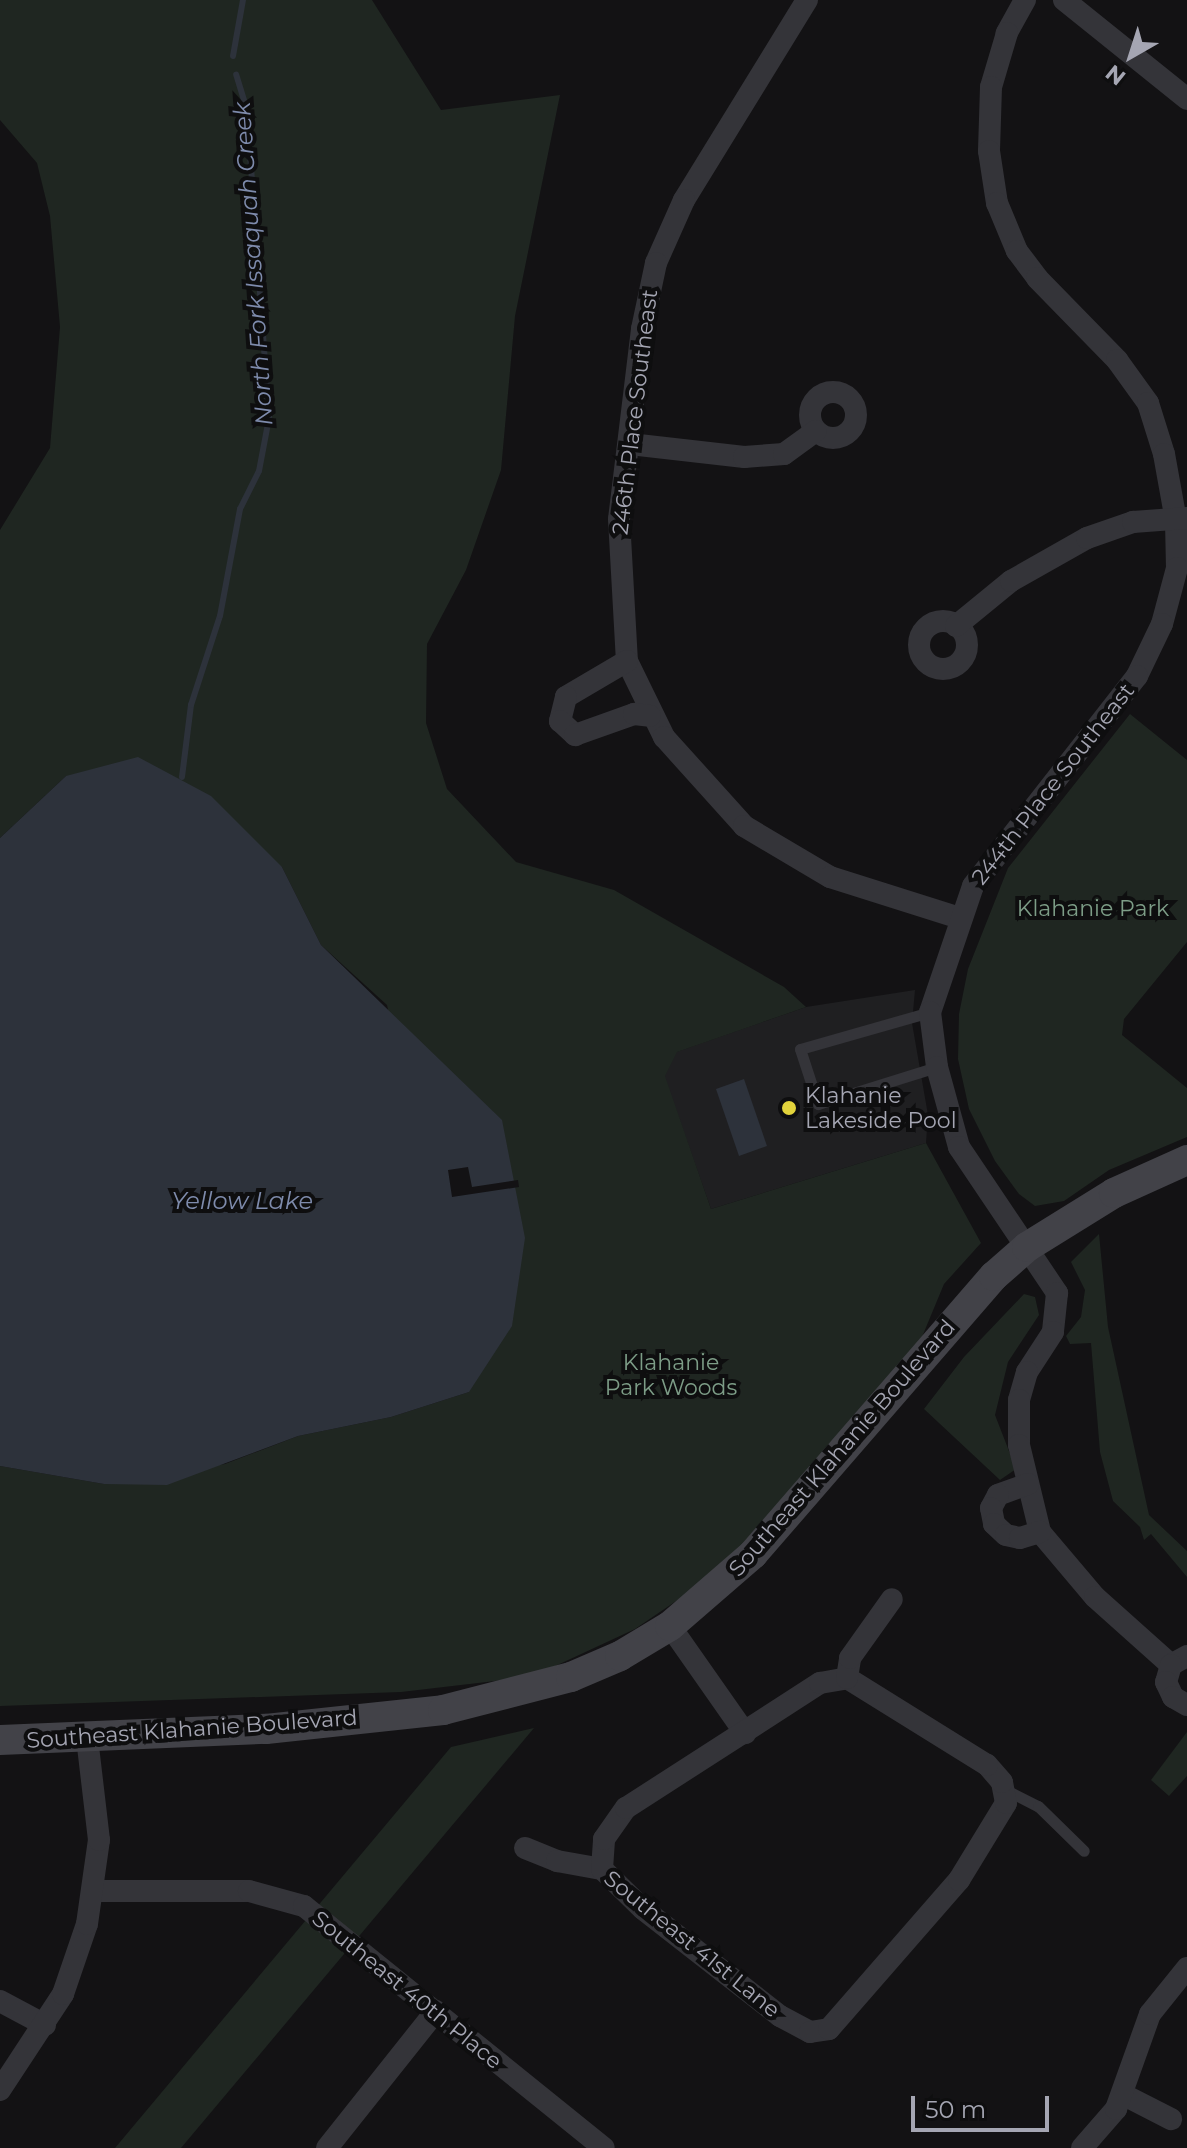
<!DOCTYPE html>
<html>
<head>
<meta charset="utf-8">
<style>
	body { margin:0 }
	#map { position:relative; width:1187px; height:2148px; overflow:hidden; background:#131214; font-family:Montserrat,sans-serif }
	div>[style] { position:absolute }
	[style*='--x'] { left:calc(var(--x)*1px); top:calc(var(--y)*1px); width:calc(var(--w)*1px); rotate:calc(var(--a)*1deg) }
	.built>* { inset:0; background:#1f1f21 }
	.green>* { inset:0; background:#1f2621 }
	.water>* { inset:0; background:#2d323b }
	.pier>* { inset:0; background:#131214 }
	.stream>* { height:6px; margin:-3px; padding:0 3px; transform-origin:3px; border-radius:3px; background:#2d323b }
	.lane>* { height:11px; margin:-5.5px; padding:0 5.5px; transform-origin:5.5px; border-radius:5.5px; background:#343439 }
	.street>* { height:22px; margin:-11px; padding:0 11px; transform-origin:11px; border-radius:11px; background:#343439 }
	.street>.ring { margin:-11px; padding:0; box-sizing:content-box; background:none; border:22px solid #343439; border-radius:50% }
	.secondary>* { height:30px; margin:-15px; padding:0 15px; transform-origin:15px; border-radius:15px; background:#424248 }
	.dots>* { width:22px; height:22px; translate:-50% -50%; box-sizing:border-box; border:4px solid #0e0e0f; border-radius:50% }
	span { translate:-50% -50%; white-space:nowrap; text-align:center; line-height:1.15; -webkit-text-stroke:8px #0e0e0f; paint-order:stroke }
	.street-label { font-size:22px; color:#a5a6b3 }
	.park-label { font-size:22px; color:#7d9d87 }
	.poi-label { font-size:22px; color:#a5a6b3 }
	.left { translate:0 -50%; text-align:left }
	.water-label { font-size:24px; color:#7e8bac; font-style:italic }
	.north { position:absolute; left:1091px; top:16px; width:80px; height:80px; -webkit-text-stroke:6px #0e0e0f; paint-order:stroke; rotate:219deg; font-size:22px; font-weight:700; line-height:32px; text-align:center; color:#a5a6b3 }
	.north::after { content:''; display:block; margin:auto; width:28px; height:36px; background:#a5a6b3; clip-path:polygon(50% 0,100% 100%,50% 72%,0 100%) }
	.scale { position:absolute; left:911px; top:2096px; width:138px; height:36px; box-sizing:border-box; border:4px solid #a5a6b3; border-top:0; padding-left:10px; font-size:24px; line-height:28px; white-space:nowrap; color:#a5a6b3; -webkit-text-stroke:6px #0e0e0f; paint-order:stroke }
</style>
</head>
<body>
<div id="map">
	<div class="built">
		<i style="clip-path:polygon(915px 990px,912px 1023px,928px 1115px,926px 1143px,711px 1209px,664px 1076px,676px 1052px,806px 1007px)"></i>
	</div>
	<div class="green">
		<i style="clip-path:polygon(0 0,372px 0,441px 110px,560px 95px,515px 316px,501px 470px,466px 570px,427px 644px,426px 723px,447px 789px,516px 862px,614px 890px,784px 987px,806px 1007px,677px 1052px,665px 1076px,711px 1209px,926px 1143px,981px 1243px,944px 1284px,922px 1337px,753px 1536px,704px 1582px,635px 1629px,551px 1668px,513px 1679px,401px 1692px,0 1706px,0 1466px,104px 1484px,225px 1464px,298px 1436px,391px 1417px,469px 1392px,387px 1005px,321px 945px,282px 867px,66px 776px,0 838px,0 530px,50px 448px,60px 327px,50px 216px,37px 163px,0 120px)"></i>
		<i style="clip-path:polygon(1130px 714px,1187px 760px,1187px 942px,1124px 1019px,1122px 1035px,1187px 1088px,1187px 1137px,1109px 1170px,1064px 1201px,1035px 1206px,1019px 1194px,995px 1161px,969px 1109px,958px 1059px,959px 1014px,968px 969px,1008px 868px)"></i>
		<i style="clip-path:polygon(1099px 1234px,1108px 1327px,1149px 1515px,1187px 1551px,1187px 1577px,1151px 1534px,1144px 1540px,1140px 1527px,1113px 1501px,1100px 1452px,1091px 1343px,1070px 1344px,1066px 1336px,1081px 1317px,1085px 1290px,1071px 1262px)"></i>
		<i style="clip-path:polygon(1024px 1294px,1035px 1297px,1039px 1315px,1008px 1362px,995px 1415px,1016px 1469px,1000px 1480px,924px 1409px,964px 1357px)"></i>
		<i style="clip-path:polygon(534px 1728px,181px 2148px,115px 2148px,451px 1747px)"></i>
		<i style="clip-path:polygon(1187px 1732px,1187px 1776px,1169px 1796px,1151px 1780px)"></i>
	</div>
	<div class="water">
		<i style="clip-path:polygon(138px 757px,211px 796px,282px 867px,321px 945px,502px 1120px,525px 1238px,512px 1326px,469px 1392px,391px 1417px,298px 1436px,167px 1485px,104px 1484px,0 1466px,0 838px,66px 776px)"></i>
		<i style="clip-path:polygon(744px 1079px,767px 1146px,739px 1156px,716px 1089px)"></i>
	</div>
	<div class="pier">
		<i style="clip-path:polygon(468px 1167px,472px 1187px,518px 1180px,519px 1187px,452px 1197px,448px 1170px)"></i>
	</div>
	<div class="stream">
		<i style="--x:233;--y:56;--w:57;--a:-79.9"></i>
		<i style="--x:182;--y:777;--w:73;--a:-82.9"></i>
		<i style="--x:191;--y:705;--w:94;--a:-72"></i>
		<i style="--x:220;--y:616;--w:109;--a:-79.4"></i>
		<i style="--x:240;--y:509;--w:42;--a:-63.4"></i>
		<i style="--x:259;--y:471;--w:54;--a:-79.3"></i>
		<i style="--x:269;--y:418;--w:309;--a:-94.1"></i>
		<i style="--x:247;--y:110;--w:37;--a:-107"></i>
	</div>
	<div class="lane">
		<i style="--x:930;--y:1012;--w:135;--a:164.1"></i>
		<i style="--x:800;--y:1049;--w:58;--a:71.9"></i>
		<i style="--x:818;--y:1104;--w:125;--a:-17.3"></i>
		<i style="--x:1004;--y:1789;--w:38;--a:27"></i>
		<i style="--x:1038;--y:1806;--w:64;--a:44.4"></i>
	</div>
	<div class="street">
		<i style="--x:807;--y:0;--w:235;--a:121.6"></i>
		<i style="--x:684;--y:200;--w:69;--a:114"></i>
		<i style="--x:656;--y:263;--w:67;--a:102"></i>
		<i style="--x:642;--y:329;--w:191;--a:96.9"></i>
		<i style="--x:619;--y:519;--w:142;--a:86.8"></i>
		<i style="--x:627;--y:661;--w:85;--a:64"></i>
		<i style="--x:664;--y:737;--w:120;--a:48"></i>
		<i style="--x:744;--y:826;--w:100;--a:30.7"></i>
		<i style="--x:830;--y:877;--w:136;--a:17.5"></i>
		<i style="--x:1025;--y:0;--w:38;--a:119"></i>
		<i style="--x:1007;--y:33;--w:56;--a:106.5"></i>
		<i style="--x:991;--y:87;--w:64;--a:91.8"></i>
		<i style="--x:989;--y:151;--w:53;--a:81.3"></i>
		<i style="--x:997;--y:203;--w:52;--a:67.4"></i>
		<i style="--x:1017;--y:251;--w:34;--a:53"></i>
		<i style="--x:1037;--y:278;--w:115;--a:45.7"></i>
		<i style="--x:1117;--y:360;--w:53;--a:54.2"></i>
		<i style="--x:1148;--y:403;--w:53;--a:72.6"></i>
		<i style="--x:1164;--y:454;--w:68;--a:79.8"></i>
		<i style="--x:1176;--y:521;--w:47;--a:88.8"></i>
		<i style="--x:1177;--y:568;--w:58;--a:105"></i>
		<i style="--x:1162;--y:624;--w:58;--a:115.7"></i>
		<i style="--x:1137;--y:676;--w:266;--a:128"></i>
		<i style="--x:973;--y:886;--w:133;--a:108.8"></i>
		<i style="--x:930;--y:1012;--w:55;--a:82.7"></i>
		<i style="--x:937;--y:1067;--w:83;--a:74.6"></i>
		<i style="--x:959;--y:1147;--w:176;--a:56.1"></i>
		<i style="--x:1057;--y:1293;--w:39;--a:96"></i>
		<i style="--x:1053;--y:1332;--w:48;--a:123"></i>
		<i style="--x:1027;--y:1372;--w:29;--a:106"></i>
		<i style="--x:1019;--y:1400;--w:45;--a:90"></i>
		<i style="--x:1019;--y:1445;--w:89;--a:76.4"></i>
		<i style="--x:1040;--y:1532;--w:85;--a:49.8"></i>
		<i style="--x:1095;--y:1597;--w:102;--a:41.8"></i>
		<i style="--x:1064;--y:0;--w:158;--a:38.8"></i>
		<i class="ring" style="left:810px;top:392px;width:24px;height:24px"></i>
		<i style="--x:630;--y:444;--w:115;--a:6.5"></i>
		<i style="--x:744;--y:457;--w:40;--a:-4.3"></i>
		<i style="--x:784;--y:454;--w:39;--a:-36"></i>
		<i class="ring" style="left:919px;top:621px;width:26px;height:26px"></i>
		<i style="--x:956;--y:626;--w:71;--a:-39.3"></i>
		<i style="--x:1011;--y:581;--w:87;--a:-29.5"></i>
		<i style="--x:1087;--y:538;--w:49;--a:-19.2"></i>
		<i style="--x:1133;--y:522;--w:54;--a:-4.2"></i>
		<i style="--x:627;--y:661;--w:71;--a:149.5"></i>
		<i style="--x:566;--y:697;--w:25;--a:104"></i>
		<i style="--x:560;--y:721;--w:21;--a:43"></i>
		<i style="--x:575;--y:735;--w:63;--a:-19.6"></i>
		<i style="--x:634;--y:714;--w:16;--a:7"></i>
		<i style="--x:1028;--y:1484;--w:32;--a:160"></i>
		<i style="--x:998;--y:1495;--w:15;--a:118"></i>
		<i style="--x:991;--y:1508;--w:16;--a:79"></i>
		<i style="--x:994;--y:1524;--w:16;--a:43"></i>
		<i style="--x:1006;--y:1535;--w:14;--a:12"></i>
		<i style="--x:1020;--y:1538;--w:21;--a:-17"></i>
		<i style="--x:670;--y:1626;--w:131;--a:55"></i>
		<i style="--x:1187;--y:1656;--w:18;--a:151"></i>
		<i style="--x:1171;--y:1665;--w:18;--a:106"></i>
		<i style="--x:1166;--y:1682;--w:17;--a:65"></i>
		<i style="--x:1173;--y:1697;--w:16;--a:30"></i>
		<i style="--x:525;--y:1848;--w:35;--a:22"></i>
		<i style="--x:557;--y:1861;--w:46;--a:10.1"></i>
		<i style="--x:602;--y:1869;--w:57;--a:44.3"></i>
		<i style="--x:643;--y:1909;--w:174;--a:38"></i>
		<i style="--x:780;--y:2016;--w:34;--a:28"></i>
		<i style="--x:810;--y:2032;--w:19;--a:-9"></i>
		<i style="--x:829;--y:2029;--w:198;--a:-48.9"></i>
		<i style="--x:959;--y:1880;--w:90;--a:-58.6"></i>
		<i style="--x:1006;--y:1803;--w:21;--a:-101"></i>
		<i style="--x:1002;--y:1782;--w:23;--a:-131"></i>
		<i style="--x:987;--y:1765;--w:165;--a:-148.1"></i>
		<i style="--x:602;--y:1869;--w:30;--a:-86"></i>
		<i style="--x:604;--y:1839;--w:38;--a:-55"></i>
		<i style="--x:626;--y:1808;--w:231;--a:-32.8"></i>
		<i style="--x:820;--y:1683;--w:27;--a:-10"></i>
		<i style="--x:847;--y:1678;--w:20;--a:-81"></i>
		<i style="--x:850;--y:1658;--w:72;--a:-54.6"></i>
		<i style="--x:92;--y:1891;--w:157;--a:0"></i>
		<i style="--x:249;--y:1891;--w:57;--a:15.3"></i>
		<i style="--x:304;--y:1906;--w:385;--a:38.9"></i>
		<i style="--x:0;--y:2001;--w:51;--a:28.1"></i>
		<i style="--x:0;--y:2090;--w:115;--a:-56.7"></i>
		<i style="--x:63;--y:1994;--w:74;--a:-71.1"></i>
		<i style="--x:87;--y:1924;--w:85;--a:-81.9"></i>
		<i style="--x:99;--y:1840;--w:103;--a:-96.7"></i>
		<i style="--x:1124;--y:2095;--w:53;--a:27.1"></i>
		<i style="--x:327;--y:2148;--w:175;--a:-51.5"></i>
		<i style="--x:1082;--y:2148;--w:52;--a:-48.9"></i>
		<i style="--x:1116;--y:2109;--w:101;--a:-70.3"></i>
		<i style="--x:1150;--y:2014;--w:59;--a:-51.2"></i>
	</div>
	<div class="secondary">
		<i style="--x:0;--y:1740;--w:266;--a:-2.4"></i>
		<i style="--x:266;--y:1729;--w:178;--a:-6.1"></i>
		<i style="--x:443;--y:1710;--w:132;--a:-14.5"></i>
		<i style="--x:571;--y:1677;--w:53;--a:-23.2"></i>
		<i style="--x:620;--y:1656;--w:58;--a:-31"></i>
		<i style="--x:670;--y:1626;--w:110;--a:-40.9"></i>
		<i style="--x:753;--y:1554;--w:368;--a:-49.1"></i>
		<i style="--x:994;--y:1276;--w:44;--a:-41.3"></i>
		<i style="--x:1027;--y:1247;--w:102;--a:-31.8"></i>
		<i style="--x:1114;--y:1193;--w:80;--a:-24.3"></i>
	</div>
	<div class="dots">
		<i style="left:789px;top:1108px;background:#e2d33c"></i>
	</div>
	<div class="street-label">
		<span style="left:635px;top:412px;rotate:-83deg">246th Place Southeast</span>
		<span style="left:1053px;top:784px;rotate:-52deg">244th Place Southeast</span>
		<span style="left:842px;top:1448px;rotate:-49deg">Southeast Klahanie Boulevard</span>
		<span style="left:192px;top:1729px;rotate:-4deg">Southeast Klahanie Boulevard</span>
		<span style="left:692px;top:1944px;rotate:39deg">Southeast 41st Lane</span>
		<span style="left:407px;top:1990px;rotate:39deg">Southeast 40th Place</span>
	</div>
	<div class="park-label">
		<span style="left:1093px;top:909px">Klahanie Park</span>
		<span style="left:671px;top:1375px">Klahanie<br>Park Woods</span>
	</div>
	<div class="poi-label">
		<span class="left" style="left:805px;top:1108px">Klahanie<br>Lakeside Pool</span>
	</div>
	<div class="water-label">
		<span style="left:253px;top:264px;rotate:-94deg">North Fork Issaquah Creek</span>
		<span style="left:242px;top:1201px">Yellow Lake</span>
	</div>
	<div class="north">N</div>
	<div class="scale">50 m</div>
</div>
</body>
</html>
